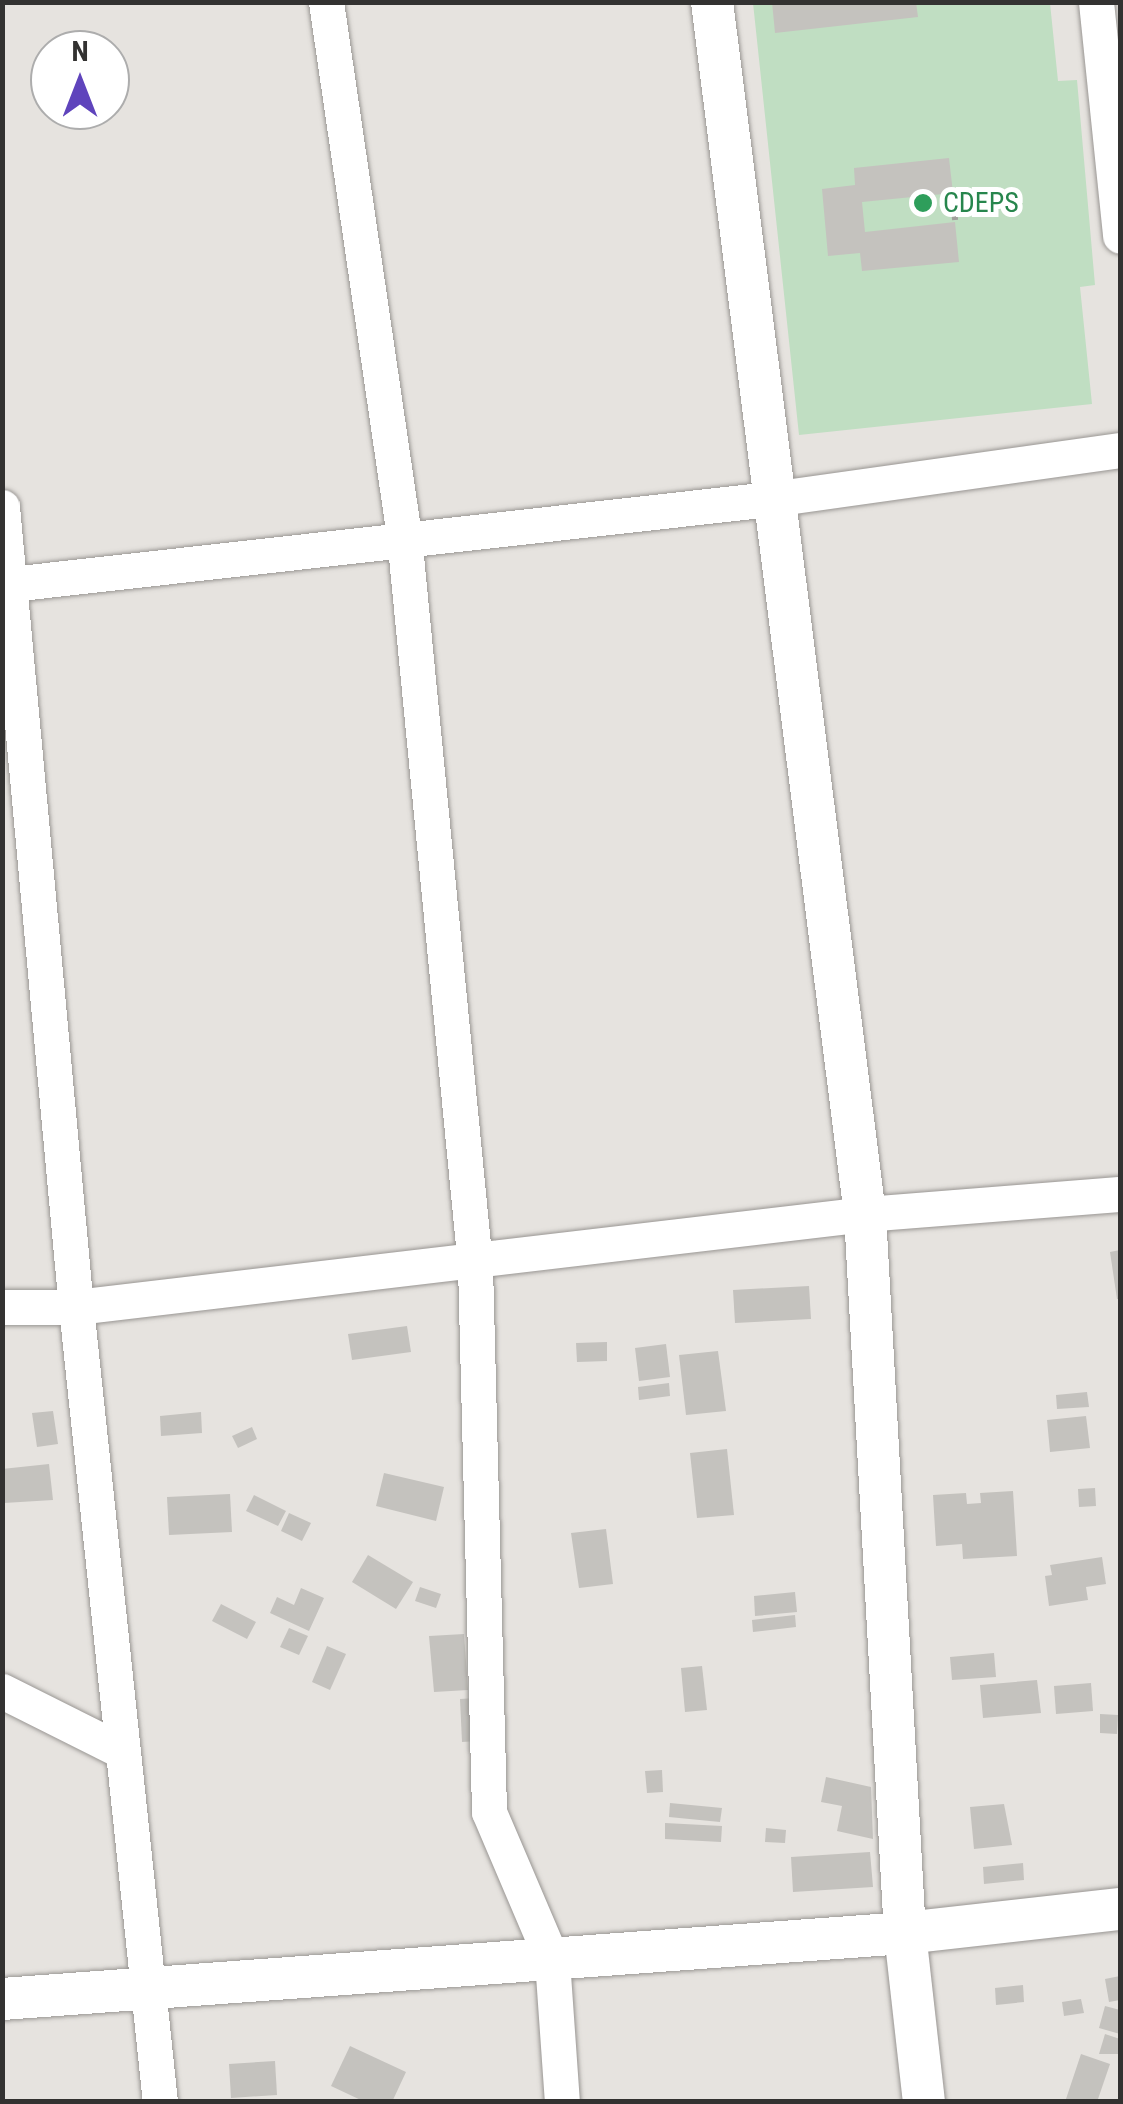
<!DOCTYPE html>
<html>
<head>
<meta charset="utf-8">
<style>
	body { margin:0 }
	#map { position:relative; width:1123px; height:2104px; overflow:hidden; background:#e6e3df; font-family:"Roboto Condensed",sans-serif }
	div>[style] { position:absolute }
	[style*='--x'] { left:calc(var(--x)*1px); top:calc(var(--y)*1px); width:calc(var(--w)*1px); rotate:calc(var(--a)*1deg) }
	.green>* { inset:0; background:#c0dec2 }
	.building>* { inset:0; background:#c4c2be }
	.path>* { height:6px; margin-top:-3px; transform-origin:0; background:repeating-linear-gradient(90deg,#a29f9c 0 5px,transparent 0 10px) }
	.roads { filter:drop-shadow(0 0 2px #999693) drop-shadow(0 0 2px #999693) }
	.minor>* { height:35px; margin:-17.5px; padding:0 17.5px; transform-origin:17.5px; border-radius:17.5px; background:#fff }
	.tertiary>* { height:42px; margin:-21px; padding:0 21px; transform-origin:21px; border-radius:21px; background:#fff }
	.dots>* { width:28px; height:28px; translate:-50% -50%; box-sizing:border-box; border:5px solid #fff; border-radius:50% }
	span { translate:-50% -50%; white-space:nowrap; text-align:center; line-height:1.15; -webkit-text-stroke:10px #fff; paint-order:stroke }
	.leisure-label { font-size:28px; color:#27864d }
	.left { translate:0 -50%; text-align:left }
	.frame { position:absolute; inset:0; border:5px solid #333231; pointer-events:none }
	.north { position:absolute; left:30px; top:30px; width:100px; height:100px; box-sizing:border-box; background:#fff; border:2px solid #adadad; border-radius:50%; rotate:0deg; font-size:28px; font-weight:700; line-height:40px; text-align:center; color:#333231 }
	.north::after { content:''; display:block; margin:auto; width:35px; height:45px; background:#5f44bc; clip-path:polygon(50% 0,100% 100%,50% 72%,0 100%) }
</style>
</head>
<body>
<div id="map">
	<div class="green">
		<i style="clip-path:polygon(753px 3px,1050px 3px,1058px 81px,1077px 80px,1095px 285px,1080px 287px,1092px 404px,799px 435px)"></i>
	</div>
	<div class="building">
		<i style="clip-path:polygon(772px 2px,916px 2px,918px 17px,775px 33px)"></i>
		<i style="clip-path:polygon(949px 158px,953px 193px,862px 202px,865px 232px,955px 222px,959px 262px,862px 271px,860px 253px,828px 256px,822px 189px,855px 185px,854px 168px)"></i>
		<i style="clip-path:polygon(1120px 1250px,1120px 1299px,1117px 1299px,1110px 1252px)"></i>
		<i style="clip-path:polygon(809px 1286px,811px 1319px,735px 1323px,733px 1290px)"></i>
		<i style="clip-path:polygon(407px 1326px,411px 1352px,352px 1360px,348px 1334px)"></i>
		<i style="clip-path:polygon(607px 1342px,607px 1361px,577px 1362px,576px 1343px)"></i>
		<i style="clip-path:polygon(666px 1344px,670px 1377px,639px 1381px,635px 1348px)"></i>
		<i style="clip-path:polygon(718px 1351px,726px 1411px,686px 1415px,679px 1355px)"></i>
		<i style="clip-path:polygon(669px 1383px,670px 1396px,639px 1400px,638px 1387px)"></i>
		<i style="clip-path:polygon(1087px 1392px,1089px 1407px,1057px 1409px,1056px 1395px)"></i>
		<i style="clip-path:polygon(53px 1411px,58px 1444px,37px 1447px,32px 1413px)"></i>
		<i style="clip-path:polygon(201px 1412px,202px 1433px,161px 1436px,160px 1416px)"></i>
		<i style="clip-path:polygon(1086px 1416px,1090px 1448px,1050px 1452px,1047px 1420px)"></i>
		<i style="clip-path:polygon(252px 1427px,257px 1439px,238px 1448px,232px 1436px)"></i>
		<i style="clip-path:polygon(727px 1449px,734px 1515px,697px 1518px,690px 1453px)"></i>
		<i style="clip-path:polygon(49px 1464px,53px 1500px,4px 1503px,2px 1469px)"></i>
		<i style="clip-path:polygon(384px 1473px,444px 1487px,436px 1521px,376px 1506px)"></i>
		<i style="clip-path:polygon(1095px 1488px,1096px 1506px,1079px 1507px,1078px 1489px)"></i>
		<i style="clip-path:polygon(1013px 1491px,1017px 1556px,963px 1559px,962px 1544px,936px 1546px,933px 1495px,966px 1493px,967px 1504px,981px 1503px,980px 1493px)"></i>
		<i style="clip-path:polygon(230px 1494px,232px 1532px,169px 1535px,167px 1497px)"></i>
		<i style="clip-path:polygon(254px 1495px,286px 1511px,278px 1526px,246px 1511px)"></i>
		<i style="clip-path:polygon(289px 1513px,311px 1523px,302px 1541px,281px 1531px)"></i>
		<i style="clip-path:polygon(606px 1529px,613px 1584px,579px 1588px,571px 1533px)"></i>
		<i style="clip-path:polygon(368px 1555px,413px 1582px,396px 1609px,352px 1582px)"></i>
		<i style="clip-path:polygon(1102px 1557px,1106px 1584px,1086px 1587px,1088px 1600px,1049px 1606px,1045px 1576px,1052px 1575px,1050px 1565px)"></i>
		<i style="clip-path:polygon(420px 1587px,441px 1594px,436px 1608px,415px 1601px)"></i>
		<i style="clip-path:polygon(301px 1588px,324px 1598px,309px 1631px,270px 1613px,277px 1597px,294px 1605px)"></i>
		<i style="clip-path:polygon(795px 1592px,797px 1612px,755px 1616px,754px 1596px)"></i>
		<i style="clip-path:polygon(221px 1604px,256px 1622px,247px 1639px,212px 1621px)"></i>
		<i style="clip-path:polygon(795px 1615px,796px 1627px,753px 1632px,752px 1620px)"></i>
		<i style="clip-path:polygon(289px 1628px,308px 1636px,299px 1655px,280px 1647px)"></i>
		<i style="clip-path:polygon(464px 1634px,468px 1690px,434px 1692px,429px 1636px)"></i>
		<i style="clip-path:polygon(327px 1646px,346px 1654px,330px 1690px,312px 1682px)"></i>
		<i style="clip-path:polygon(994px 1653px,996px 1677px,952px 1680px,950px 1657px)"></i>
		<i style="clip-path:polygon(702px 1666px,707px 1710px,685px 1712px,681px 1668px)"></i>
		<i style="clip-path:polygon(1037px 1680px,1041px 1713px,983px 1718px,980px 1685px)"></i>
		<i style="clip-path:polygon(1091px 1683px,1093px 1711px,1056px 1714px,1054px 1686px)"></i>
		<i style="clip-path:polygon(476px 1698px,478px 1741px,462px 1742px,460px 1699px)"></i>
		<i style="clip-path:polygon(1100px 1714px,1118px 1715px,1117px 1734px,1100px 1733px)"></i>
		<i style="clip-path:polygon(662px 1770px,663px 1792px,647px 1793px,645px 1771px)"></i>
		<i style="clip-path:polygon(826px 1777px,871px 1787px,873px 1839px,837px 1831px,842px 1806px,821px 1802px)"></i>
		<i style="clip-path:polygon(670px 1803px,722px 1808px,720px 1822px,669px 1817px)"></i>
		<i style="clip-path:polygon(1004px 1804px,1012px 1845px,974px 1849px,970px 1807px)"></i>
		<i style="clip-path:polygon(665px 1823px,722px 1826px,721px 1842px,665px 1839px)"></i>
		<i style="clip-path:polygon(766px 1828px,786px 1830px,785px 1843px,765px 1842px)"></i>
		<i style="clip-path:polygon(870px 1852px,873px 1887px,793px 1892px,791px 1857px)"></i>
		<i style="clip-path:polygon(1023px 1863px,1024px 1880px,984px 1884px,983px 1867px)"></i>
		<i style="clip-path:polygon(1120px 1976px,1120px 2000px,1109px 2002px,1105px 1979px)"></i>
		<i style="clip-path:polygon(1023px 1985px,1024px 2002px,996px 2005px,995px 1988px)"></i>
		<i style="clip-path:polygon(1081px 1999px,1084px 2013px,1064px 2016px,1062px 2002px)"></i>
		<i style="clip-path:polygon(1105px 2006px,1120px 2010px,1120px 2034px,1099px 2028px)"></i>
		<i style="clip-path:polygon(1105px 2034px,1120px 2039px,1120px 2054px,1099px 2054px)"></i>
		<i style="clip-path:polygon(350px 2046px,406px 2072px,392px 2102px,365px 2102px,331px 2086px)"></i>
		<i style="clip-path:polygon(1081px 2054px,1110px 2064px,1097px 2102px,1065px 2102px)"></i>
		<i style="clip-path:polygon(275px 2061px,277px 2095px,231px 2098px,229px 2064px)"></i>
	</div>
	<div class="path">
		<i style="--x:953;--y:196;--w:24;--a:85"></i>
	</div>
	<div class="roads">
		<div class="minor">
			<i style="--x:326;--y:2;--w:540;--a:81.69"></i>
			<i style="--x:404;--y:536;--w:732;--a:84.44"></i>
			<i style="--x:475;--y:1265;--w:547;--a:88.53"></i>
			<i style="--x:489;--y:1812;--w:161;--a:66.9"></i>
			<i style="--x:552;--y:1960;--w:142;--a:86"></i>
			<i style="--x:1096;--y:2;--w:235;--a:84.1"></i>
			<i style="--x:2;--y:507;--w:803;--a:84.72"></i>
			<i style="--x:76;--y:1307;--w:799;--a:83.97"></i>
			<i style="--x:2;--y:585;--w:782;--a:-6.39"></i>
			<i style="--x:779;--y:498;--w:344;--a:-8"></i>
			<i style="--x:2;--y:1307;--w:74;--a:0"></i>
			<i style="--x:76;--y:1307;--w:794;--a:-6.72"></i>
			<i style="--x:865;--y:1214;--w:256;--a:-4.5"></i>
			<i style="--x:2;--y:1691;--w:134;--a:26.6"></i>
		</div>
		<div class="tertiary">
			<i style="--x:712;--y:2;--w:1222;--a:82.81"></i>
			<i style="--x:865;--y:1214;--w:720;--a:86.82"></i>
			<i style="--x:905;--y:1933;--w:170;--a:83.6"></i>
			<i style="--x:2;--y:1999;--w:905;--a:-4.18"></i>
			<i style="--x:905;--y:1933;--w:216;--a:-6.4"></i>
		</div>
	</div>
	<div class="dots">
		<i style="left:923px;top:203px;background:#2e9e5b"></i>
	</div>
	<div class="leisure-label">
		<span class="left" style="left:943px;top:203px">CDEPS</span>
	</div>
	<div class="frame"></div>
	<div class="north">N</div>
</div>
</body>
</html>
